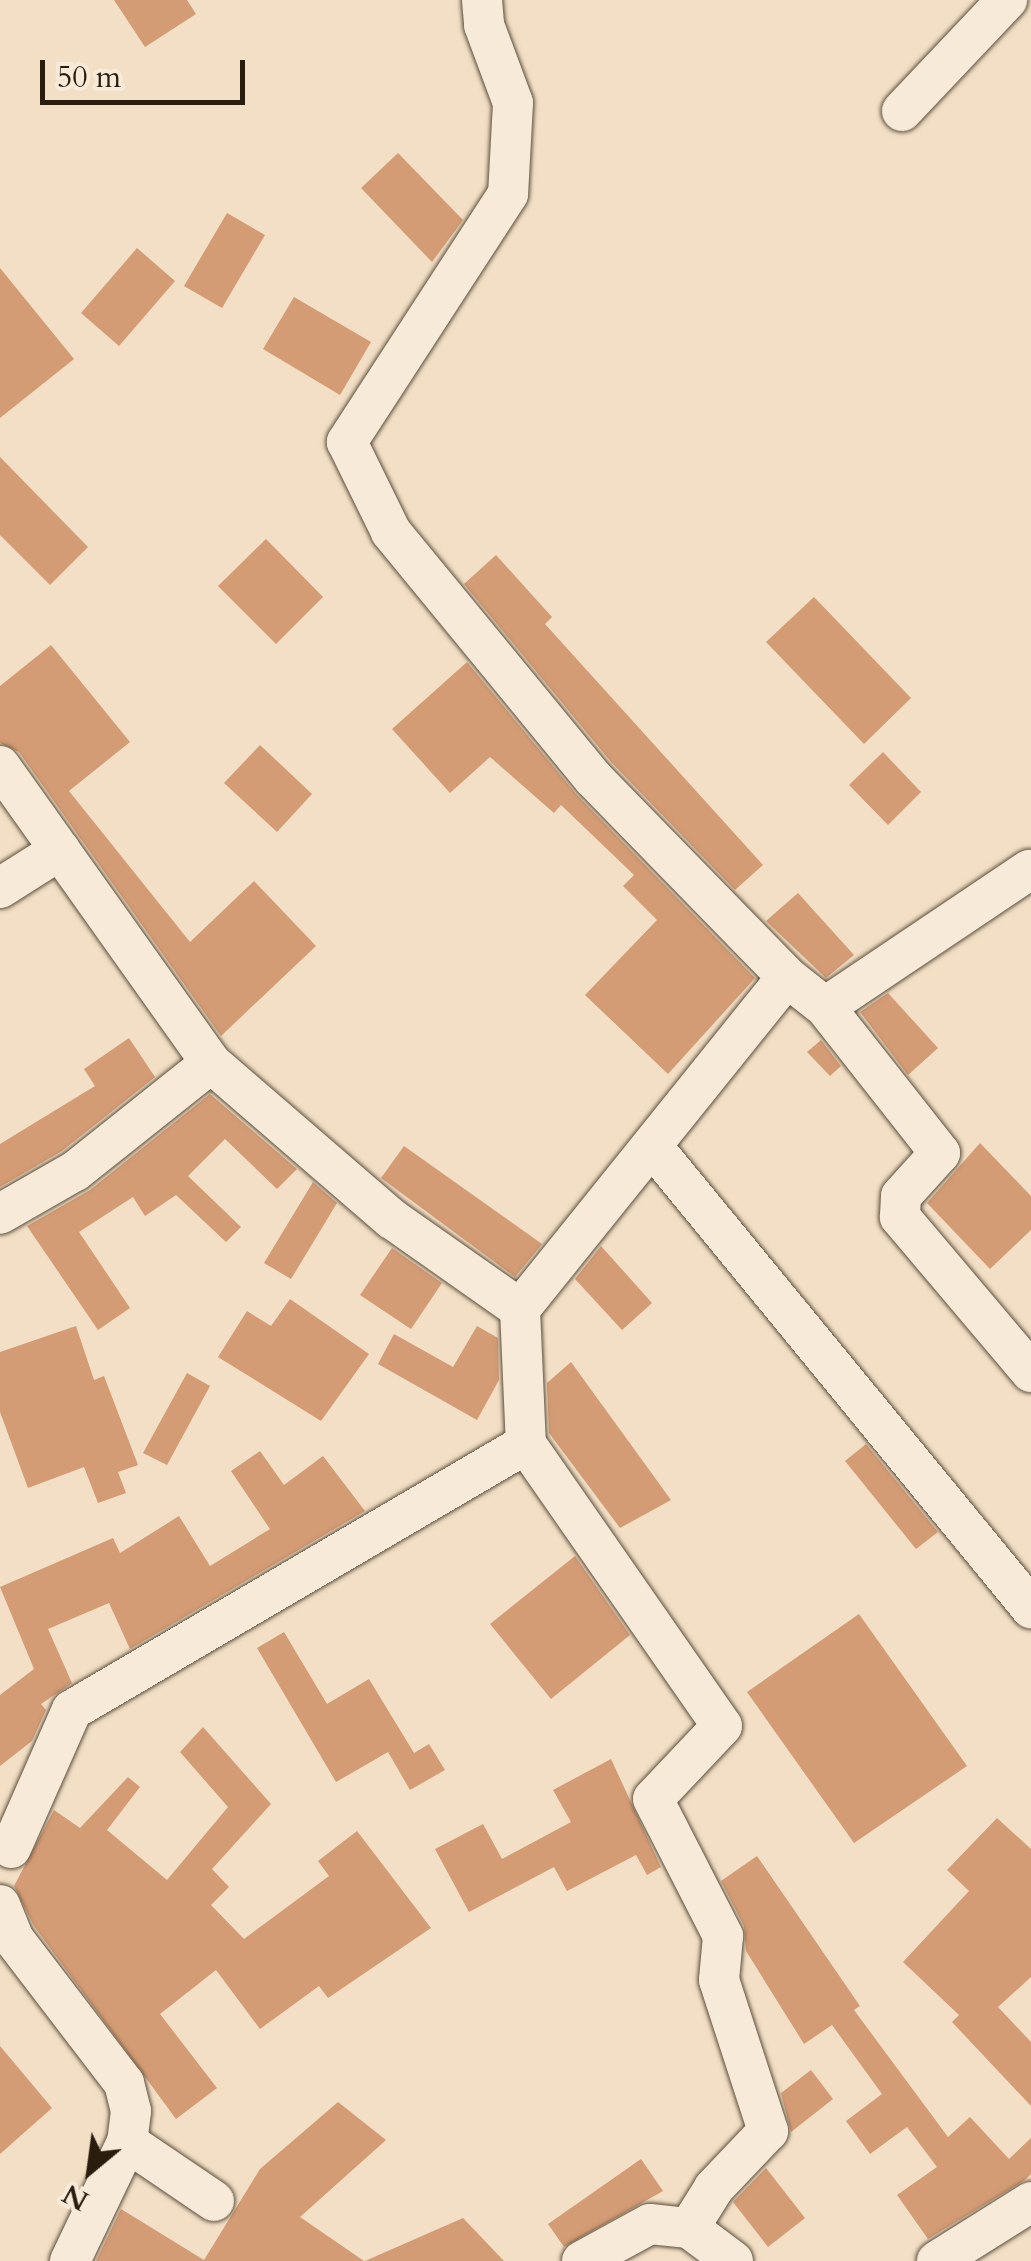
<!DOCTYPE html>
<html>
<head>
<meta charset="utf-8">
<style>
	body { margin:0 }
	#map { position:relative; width:1031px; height:2261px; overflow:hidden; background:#f2dfc5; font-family:Cardo,serif }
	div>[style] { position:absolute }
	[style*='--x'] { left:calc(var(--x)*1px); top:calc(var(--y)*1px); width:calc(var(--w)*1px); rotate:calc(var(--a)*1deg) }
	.building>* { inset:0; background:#d49c75 }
	.roads { filter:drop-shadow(0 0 2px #5c4e3c) drop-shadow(0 0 2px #5c4e3c) }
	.minor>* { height:40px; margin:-20px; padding:0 20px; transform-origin:20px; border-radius:20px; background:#f7ead9 }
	span { translate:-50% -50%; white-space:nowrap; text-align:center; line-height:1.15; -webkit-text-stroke:9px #f7ead9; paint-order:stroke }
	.north { position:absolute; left:40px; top:2121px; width:100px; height:100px; -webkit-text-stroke:8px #f7ead9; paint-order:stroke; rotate:209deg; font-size:28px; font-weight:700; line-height:40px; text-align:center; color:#2a1d0e }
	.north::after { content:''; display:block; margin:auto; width:35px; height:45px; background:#2a1d0e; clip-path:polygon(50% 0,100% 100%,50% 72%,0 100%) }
	.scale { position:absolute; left:40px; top:60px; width:205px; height:45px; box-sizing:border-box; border:5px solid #2a1d0e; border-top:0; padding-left:12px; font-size:30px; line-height:35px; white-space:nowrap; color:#2a1d0e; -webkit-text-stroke:8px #f7ead9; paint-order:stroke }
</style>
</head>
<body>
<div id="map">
	<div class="building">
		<i style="clip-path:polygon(114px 0,187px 0,196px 14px,145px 47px)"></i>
		<i style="clip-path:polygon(398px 153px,463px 220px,432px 262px,361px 188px)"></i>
		<i style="clip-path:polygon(227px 213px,265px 235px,222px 308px,184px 286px)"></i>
		<i style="clip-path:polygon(137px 248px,175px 281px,119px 346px,81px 313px)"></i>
		<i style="clip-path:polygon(0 268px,74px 359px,0 418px)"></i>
		<i style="clip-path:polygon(294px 297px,371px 342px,340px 395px,263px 349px)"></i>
		<i style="clip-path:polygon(0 457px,88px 547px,50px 585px,0 535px)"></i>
		<i style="clip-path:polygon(266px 539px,323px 597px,276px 644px,218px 586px)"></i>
		<i style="clip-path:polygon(496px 555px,552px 617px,545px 624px,763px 865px,735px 890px,611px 762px,464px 584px)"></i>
		<i style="clip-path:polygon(814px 597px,911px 698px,864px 744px,766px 642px)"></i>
		<i style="clip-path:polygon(51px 645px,130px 742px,69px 791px,190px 942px,254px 881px,316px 946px,221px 1036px,19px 752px,0 743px,0 686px)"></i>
		<i style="clip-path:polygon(467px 662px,576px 794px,755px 978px,668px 1074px,585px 995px,657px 920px,623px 886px,634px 875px,561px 805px,554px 813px,490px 757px,450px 793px,392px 729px)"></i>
		<i style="clip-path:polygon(260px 745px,312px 794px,277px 832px,224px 783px)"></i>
		<i style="clip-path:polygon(883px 752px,921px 792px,888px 825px,849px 785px)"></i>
		<i style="clip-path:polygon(798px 893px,854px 955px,826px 978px,766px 921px)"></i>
		<i style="clip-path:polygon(888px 993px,938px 1048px,908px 1075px,860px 1012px)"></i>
		<i style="clip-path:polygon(129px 1038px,155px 1077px,62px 1151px,0 1187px,0 1144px,95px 1086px,84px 1069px)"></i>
		<i style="clip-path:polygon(821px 1040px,841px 1066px,830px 1076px,807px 1052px)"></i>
		<i style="clip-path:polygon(210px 1094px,297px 1169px,277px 1189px,225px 1139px,188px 1176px,241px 1227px,226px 1242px,176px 1195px,145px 1216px,133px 1197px,79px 1232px,130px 1308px,98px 1330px,27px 1226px,90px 1190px)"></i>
		<i style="clip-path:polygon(980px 1143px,1031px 1196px,1031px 1230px,990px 1269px,927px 1203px)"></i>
		<i style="clip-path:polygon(404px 1146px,542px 1244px,515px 1277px,381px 1178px)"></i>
		<i style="clip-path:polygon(313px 1182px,337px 1203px,291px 1279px,264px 1263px)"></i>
		<i style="clip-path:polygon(601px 1246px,652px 1303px,622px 1330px,575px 1279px)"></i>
		<i style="clip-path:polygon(392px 1248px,442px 1283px,411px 1329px,360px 1295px)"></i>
		<i style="clip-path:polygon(290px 1299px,369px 1354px,321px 1421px,218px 1357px,247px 1311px,271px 1326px)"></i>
		<i style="clip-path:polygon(76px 1326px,94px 1380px,104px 1376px,138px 1465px,118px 1472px,126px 1493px,98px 1503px,84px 1467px,28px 1488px,0 1412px,0 1352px)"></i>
		<i style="clip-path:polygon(477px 1326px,498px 1338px,499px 1380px,477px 1420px,378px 1364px,394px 1334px,453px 1367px)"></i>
		<i style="clip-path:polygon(571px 1362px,671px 1500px,620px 1528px,549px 1433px,547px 1383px)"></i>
		<i style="clip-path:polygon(187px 1373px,210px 1386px,167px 1465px,143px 1453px)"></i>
		<i style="clip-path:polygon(866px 1444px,938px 1532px,916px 1549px,845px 1461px)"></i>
		<i style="clip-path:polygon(260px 1451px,284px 1485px,323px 1456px,365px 1511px,130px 1649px,109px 1603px,48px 1629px,72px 1683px,41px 1704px,46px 1710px,32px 1741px,0 1766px,0 1695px,34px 1669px,0 1587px,113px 1538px,120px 1553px,179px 1516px,210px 1566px,270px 1529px,231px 1471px)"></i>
		<i style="clip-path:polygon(575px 1556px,630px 1635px,551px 1699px,490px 1624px)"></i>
		<i style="clip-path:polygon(859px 1614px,967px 1766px,854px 1843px,747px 1692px)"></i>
		<i style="clip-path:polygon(284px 1632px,327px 1704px,369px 1679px,414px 1753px,429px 1744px,445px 1770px,410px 1790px,388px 1752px,336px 1782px,257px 1648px)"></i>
		<i style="clip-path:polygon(203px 1727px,271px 1804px,212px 1869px,229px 1887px,211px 1905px,244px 1939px,329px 1876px,318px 1861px,357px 1831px,431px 1928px,328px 1998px,319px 1986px,260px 2029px,216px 1970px,160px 2014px,217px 2088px,176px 2119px,34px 1926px,14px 1886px,54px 1810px,80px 1828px,128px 1777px,140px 1787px,107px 1830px,167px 1880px,228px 1807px,180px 1752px)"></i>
		<i style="clip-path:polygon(611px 1759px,661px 1867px,647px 1875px,636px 1855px,567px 1891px,554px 1867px,469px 1912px,435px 1849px,483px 1824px,502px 1859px,571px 1822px,553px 1790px)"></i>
		<i style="clip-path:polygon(997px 1818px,1031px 1849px,1031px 1977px,998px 2007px,1031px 2042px,1031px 2106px,952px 2022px,959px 2015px,903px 1962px,969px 1891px,947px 1870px)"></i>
		<i style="clip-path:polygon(757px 1856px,860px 2006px,854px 2010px,948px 2137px,970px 2117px,1009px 2159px,1031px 2138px,1031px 2174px,1025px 2180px,928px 2239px,897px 2195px,937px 2167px,907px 2127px,870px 2154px,846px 2121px,882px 2094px,832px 2025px,804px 2044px,746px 1951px,744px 1926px,721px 1881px)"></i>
		<i style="clip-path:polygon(0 2046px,52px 2108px,0 2154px)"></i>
		<i style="clip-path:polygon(811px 2070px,833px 2099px,791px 2132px,781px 2093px)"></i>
		<i style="clip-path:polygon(338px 2102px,386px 2140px,300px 2217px,364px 2261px,96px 2261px,121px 2209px,204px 2260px,260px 2169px)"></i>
		<i style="clip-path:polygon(641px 2159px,663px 2191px,564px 2247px,548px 2224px)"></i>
		<i style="clip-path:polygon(766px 2168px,805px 2218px,768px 2247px,733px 2202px)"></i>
		<i style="clip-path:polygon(463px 2218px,504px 2261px,365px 2261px)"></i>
	</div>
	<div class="roads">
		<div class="minor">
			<i style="--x:482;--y:0;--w:25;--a:85"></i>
			<i style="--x:484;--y:25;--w:83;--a:69.6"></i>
			<i style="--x:513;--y:103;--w:91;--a:93.1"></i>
			<i style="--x:508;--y:194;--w:296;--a:123"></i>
			<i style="--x:347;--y:442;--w:100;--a:63.9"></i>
			<i style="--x:391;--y:532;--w:318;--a:50.6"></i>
			<i style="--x:593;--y:778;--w:278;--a:45.7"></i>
			<i style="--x:787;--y:977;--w:48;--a:38.3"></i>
			<i style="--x:825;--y:1007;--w:246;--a:-33.9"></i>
			<i style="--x:902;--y:111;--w:153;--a:-46.6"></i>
			<i style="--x:0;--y:766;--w:364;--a:54.6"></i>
			<i style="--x:211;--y:1063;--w:174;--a:141.5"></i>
			<i style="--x:75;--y:1171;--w:86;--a:150.2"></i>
			<i style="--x:0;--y:888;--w:71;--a:-32.3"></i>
			<i style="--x:825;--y:1007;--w:186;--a:51.8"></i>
			<i style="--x:940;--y:1153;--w:58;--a:132.2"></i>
			<i style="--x:901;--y:1196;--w:21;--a:93"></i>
			<i style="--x:900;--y:1217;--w:203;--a:49.8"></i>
			<i style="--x:211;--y:1063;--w:239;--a:40.8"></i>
			<i style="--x:392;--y:1219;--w:156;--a:35.1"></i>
			<i style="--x:520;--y:1309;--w:426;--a:-51.2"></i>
			<i style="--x:652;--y:1146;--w:598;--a:50.64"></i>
			<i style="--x:520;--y:1309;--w:135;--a:87.5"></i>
			<i style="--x:526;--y:1444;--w:343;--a:55.2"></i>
			<i style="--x:722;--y:1726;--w:100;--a:133.4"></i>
			<i style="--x:653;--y:1799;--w:154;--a:62.9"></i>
			<i style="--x:723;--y:1936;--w:44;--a:95.2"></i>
			<i style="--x:719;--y:1980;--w:159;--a:72"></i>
			<i style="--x:768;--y:2131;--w:79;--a:133.5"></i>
			<i style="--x:714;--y:2188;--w:47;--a:122"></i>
			<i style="--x:11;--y:1848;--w:151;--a:-66.2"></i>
			<i style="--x:72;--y:1710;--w:526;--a:-30.37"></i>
			<i style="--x:0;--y:1905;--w:35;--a:68"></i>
			<i style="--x:13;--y:1938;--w:183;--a:52.6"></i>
			<i style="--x:124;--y:2083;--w:29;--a:76"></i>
			<i style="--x:131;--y:2111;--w:31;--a:97"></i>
			<i style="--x:127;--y:2142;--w:132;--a:115.6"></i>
			<i style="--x:127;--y:2142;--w:105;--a:34.1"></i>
			<i style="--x:582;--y:2261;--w:77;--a:-28.6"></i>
			<i style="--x:650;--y:2224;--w:39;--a:6"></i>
			<i style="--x:689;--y:2228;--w:55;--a:36.9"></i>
			<i style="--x:937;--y:2261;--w:111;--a:-32.1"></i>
		</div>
	</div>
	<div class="north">N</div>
	<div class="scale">50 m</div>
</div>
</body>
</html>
